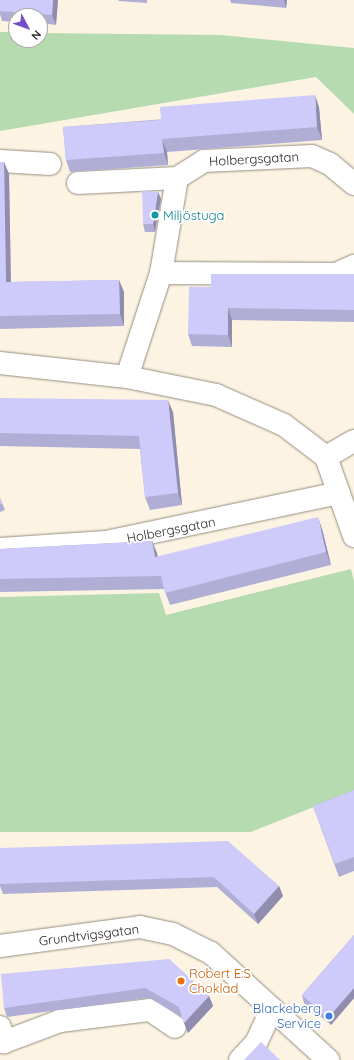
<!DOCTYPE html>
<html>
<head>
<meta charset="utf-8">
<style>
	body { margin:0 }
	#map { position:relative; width:354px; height:1060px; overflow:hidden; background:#fcf3e3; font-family:Quicksand,sans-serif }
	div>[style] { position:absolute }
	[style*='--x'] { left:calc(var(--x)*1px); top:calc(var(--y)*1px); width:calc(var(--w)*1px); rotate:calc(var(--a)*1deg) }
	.green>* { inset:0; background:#b6dbb0 }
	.roads { filter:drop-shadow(0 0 1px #958d7f) drop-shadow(0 0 1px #958d7f) }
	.minor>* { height:22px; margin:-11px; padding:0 11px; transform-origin:11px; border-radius:11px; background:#fff }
	.wall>* { inset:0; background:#b1aed6 }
	.shaded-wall>* { inset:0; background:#908dae }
	.building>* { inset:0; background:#cecaf9 }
	.dots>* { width:11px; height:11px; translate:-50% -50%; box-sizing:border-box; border:2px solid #fff; border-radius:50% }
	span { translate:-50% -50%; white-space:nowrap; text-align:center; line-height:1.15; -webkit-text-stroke:3.5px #fff; paint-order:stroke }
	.street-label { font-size:13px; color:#2d2924 }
	.culture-label { font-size:13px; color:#0d838f }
	.left { translate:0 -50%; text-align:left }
	.food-label { font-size:13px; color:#c56008 }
	.shop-label { font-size:13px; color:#366cbe }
	.right { translate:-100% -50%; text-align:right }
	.north { position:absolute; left:8px; top:8px; width:40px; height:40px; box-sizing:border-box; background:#fff; border:1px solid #aba9a7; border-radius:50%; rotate:131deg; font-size:11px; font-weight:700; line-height:16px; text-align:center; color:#2d2924 }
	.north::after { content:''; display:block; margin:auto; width:14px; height:18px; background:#744ec7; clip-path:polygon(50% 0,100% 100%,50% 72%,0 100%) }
</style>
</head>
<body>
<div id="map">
	<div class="green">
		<i style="clip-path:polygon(0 32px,16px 32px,16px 40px,40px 40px,40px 33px,221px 35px,354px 48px,354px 114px,316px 77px,0 131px)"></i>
		<i style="clip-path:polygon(351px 569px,354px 581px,354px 791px,251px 832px,0 832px,0 597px,159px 593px,166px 615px)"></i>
	</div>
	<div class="roads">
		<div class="minor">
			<i style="--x:0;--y:161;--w:50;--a:3.4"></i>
			<i style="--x:78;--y:183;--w:99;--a:-2.9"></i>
			<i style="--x:177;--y:178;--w:32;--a:-32"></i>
			<i style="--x:204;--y:161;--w:108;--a:-2.7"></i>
			<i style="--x:312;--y:156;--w:20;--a:24"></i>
			<i style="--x:330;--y:164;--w:31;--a:40"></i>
			<i style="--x:161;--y:273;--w:175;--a:0.3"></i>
			<i style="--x:336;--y:274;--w:20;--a:-24"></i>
			<i style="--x:0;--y:363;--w:128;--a:6.3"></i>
			<i style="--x:127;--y:377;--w:91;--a:11.4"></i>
			<i style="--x:216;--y:395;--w:74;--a:23.8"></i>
			<i style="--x:284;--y:425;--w:53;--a:37.3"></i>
			<i style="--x:326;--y:457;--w:84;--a:70.5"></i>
			<i style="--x:127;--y:377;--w:109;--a:-71.9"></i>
			<i style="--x:161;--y:273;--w:96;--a:-80.4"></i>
			<i style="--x:326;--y:457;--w:32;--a:-30"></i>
			<i style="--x:0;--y:549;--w:106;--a:-3.8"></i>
			<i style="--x:106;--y:542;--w:238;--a:-11.9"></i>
			<i style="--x:0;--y:946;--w:141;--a:-7.7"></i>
			<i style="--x:140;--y:927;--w:34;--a:12"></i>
			<i style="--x:173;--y:934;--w:42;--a:26.6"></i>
			<i style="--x:211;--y:953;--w:159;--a:42.4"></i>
			<i style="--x:0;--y:1027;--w:16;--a:75"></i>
			<i style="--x:4;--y:1042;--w:60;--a:-20.6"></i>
			<i style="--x:60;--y:1021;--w:91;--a:-7"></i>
			<i style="--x:150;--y:1010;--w:30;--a:34"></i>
			<i style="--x:240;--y:1060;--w:23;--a:-47"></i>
			<i style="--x:256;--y:1043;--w:38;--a:-65"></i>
		</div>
	</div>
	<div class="wall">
		<i style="clip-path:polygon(0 0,58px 0,56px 25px,40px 23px,40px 16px,16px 16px,16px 22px,2px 21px,0 14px)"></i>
		<i style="clip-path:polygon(118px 0,147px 0,147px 3px,119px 1px)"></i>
		<i style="clip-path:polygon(230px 0,287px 0,286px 8px,231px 3px)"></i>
		<i style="clip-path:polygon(319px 107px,322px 140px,167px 152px,168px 165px,70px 172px,66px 160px,63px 127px)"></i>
		<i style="clip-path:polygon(0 162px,4px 162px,9px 174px,11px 282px,119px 280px,124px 292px,124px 326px,0 329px)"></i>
		<i style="clip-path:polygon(158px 192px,161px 199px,155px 232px,145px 232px,143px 224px)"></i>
		<i style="clip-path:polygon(354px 274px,354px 322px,232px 320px,232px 347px,192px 346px,188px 334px,211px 287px)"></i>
		<i style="clip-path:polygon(0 398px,173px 412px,182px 505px,150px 510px,145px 497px,140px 449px,0 446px)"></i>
		<i style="clip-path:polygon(0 498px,5px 510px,0 512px)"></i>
		<i style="clip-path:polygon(322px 529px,331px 565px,170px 605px,164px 589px,0 592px,0 549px,152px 541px,157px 557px)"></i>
		<i style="clip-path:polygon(354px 790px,354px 871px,339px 877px,313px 806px)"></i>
		<i style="clip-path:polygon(0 848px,279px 886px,283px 896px,258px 924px,217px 887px,3px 894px,0 886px)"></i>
		<i style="clip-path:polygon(354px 935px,354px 998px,331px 1025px,304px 1003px,302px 995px)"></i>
		<i style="clip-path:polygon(169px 959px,209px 996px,213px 1006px,188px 1033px,182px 1017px,149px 998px,7px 1017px,4px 1008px)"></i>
	</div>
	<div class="shaded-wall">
		<i style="clip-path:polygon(53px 0,58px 0,56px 25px,52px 15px)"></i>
		<i style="clip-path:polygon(284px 0,287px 0,286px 8px)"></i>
		<i style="clip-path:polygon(315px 95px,319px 107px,322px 140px,317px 127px)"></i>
		<i style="clip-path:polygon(162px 139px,167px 152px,168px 165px,164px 153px)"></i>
		<i style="clip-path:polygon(4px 162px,9px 174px,11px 294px,6px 282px)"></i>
		<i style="clip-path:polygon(158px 192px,161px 199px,155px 232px,153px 224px)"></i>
		<i style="clip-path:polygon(119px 280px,124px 292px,124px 326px,120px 314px)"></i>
		<i style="clip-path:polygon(228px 308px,232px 320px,232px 347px,228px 335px)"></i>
		<i style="clip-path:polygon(168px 400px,173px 412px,182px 505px,178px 493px)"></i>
		<i style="clip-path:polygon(318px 517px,322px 529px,331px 565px,326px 552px)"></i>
		<i style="clip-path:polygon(152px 541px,157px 553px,160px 570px,155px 557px)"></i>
		<i style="clip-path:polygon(279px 886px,283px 896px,258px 924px,254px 914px)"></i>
		<i style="clip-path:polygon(354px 988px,354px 998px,331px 1025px,328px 1018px)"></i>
		<i style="clip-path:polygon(209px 996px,213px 1006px,188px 1033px,184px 1023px)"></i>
	</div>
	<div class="building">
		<i style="clip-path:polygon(0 0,53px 0,52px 15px,0 11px)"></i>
		<i style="clip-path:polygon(315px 95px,317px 127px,162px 139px,164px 153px,66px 160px,63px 127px,161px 120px,160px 107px)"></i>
		<i style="clip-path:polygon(0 162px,4px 162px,6px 282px,119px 280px,120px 314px,0 316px)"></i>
		<i style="clip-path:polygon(142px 191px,158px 192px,153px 224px,143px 224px)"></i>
		<i style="clip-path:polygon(211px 274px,354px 274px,354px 310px,228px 308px,228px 335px,188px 334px,189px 287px,211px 287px)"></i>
		<i style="clip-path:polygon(0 398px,168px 400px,178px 493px,145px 497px,139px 436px,0 433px)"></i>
		<i style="clip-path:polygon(0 498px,2px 503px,0 504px)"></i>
		<i style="clip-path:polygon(318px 517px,326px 552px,165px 593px,161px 576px,0 579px,0 549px,152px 541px,155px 557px)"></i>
		<i style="clip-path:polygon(354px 790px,354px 857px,335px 864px,313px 806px)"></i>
		<i style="clip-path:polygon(228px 841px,279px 886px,254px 914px,214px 877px,0 884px,0 848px)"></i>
		<i style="clip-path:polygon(354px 935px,354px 988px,328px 1018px,302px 995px)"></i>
		<i style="clip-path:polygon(169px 959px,209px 996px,184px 1023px,179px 1007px,145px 988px,4px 1008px,1px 974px)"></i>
		<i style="clip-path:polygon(261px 1042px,280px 1060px,244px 1060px)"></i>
	</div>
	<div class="dots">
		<i style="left:155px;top:215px;background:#0f9aa8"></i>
		<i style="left:181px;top:981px;background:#e8710a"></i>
		<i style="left:329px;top:1016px;background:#3f7fe0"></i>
	</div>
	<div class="street-label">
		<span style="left:254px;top:159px;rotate:-3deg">Holbergsgatan</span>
		<span style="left:171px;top:530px;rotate:-11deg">Holbergsgatan</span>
		<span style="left:89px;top:935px;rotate:-7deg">Grundtvigsgatan</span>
	</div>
	<div class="culture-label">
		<span class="left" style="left:163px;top:215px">Miljöstuga</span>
	</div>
	<div class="food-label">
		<span class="left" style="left:189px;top:981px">Robert E:S<br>Choklad</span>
	</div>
	<div class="shop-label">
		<span class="right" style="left:321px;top:1016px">Blackeberg<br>Service</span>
	</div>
	<div class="north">N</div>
</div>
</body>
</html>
